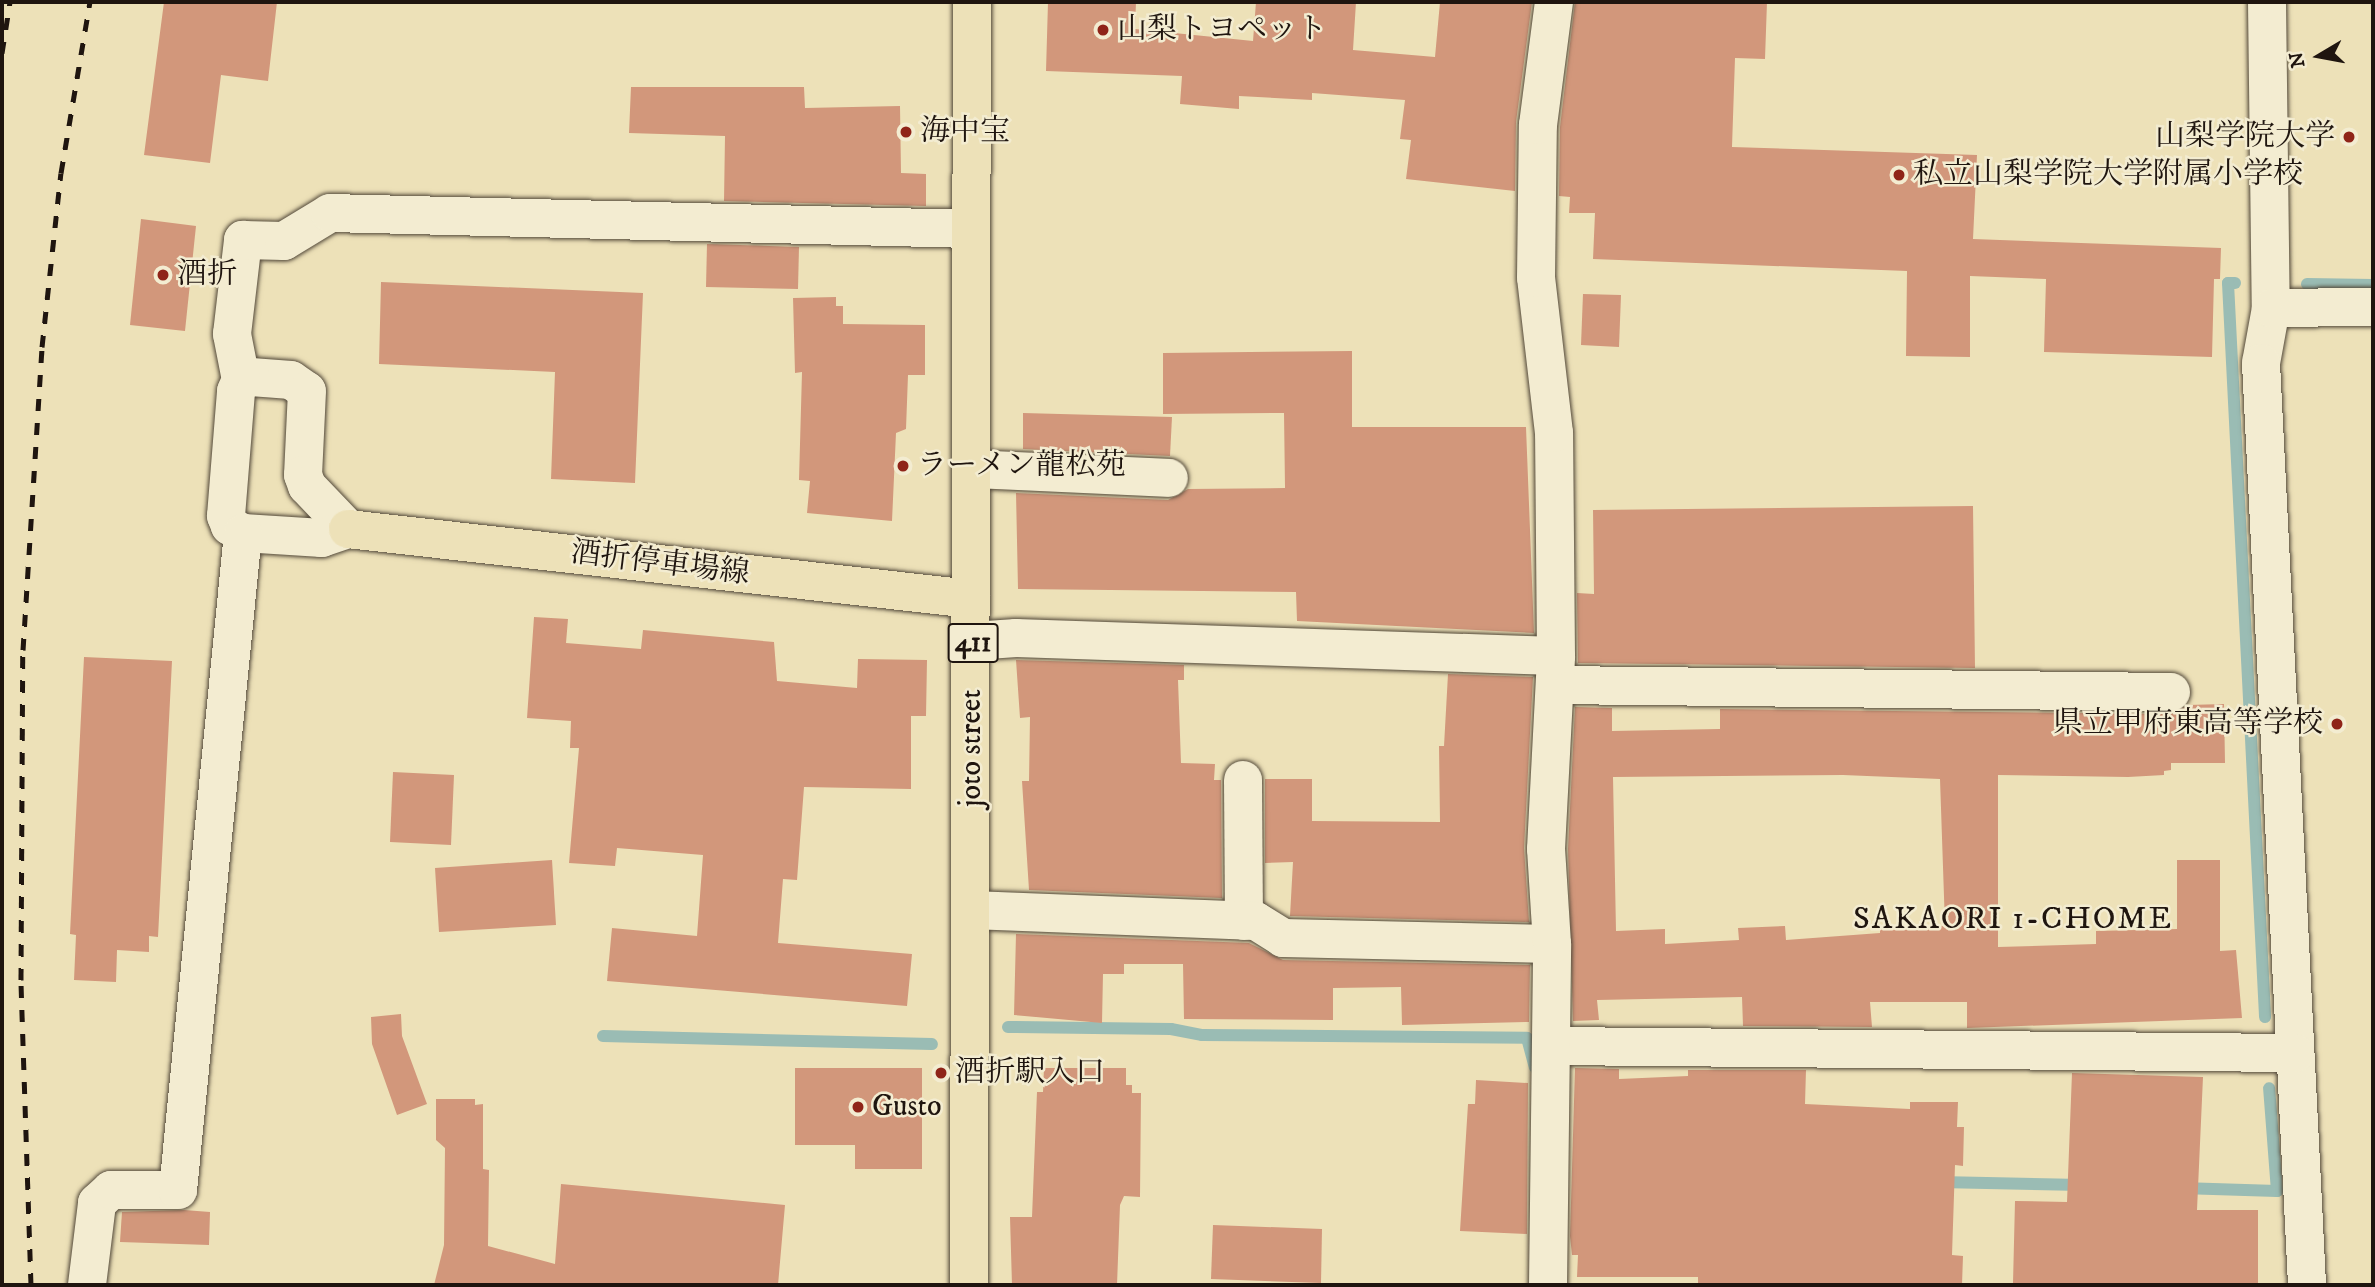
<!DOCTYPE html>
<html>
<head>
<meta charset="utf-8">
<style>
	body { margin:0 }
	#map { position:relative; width:2375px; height:1287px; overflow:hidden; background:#ede1b8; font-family:"IM FELL DW Pica","Noto Serif JP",serif }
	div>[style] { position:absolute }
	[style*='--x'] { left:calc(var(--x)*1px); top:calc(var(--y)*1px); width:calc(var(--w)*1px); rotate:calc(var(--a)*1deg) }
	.stream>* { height:12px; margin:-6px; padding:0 6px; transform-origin:6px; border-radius:6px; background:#9abcb4 }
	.building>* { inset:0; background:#d2977b }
	.roads { filter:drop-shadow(0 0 2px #524839) drop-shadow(0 0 2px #524839) }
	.minor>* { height:38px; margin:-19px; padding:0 19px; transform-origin:19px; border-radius:19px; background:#f3ecd1 }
	.major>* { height:38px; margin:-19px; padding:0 19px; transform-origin:19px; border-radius:19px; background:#ede1b8 }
	.highway>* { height:38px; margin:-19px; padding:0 19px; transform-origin:19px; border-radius:19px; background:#ede1b8 }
	.rail>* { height:5px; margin-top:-2.5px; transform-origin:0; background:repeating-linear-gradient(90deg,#1f150f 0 12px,transparent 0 24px) }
	.dots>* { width:19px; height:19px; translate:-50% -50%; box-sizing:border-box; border:4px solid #f3ecd1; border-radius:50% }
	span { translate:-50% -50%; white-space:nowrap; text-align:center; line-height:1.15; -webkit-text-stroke:5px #f3ecd1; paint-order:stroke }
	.shield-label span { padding:2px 5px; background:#f3ecd1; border:2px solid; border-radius:5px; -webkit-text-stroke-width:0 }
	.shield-label { font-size:28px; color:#1f150f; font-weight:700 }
	.poi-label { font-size:30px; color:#1f150f }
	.left { translate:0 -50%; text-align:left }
	.right { translate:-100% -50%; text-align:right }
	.street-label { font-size:30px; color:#1f150f }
	.neighbourhood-label { font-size:32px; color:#1f150f; letter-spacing:2px }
	.frame { position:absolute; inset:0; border:4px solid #1f150f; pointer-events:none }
	.north { position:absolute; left:2284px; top:21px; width:70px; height:70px; -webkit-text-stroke:5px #f3ecd1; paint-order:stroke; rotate:260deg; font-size:19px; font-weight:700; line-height:28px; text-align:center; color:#1f150f }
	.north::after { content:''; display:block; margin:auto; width:24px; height:32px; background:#1f150f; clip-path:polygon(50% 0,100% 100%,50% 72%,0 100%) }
</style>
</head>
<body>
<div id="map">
	<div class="stream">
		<i style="--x:2235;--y:283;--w:7;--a:180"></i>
		<i style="--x:2228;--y:283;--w:735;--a:87.11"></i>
		<i style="--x:2307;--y:284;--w:66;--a:0.9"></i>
		<i style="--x:1008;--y:1027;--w:163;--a:0.7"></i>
		<i style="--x:1171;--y:1029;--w:32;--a:11"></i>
		<i style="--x:1202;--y:1035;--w:325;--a:0.5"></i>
		<i style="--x:1527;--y:1038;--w:30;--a:75"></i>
		<i style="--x:603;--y:1036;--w:329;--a:1.4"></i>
		<i style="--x:1939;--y:1182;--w:143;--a:1.2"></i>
		<i style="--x:2181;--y:1188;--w:96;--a:1.8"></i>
		<i style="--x:2277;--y:1191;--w:103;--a:-94.4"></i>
	</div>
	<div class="building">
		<i style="clip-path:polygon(164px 2px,277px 2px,268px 81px,221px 75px,210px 163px,144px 155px)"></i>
		<i style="clip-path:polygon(1048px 2px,1136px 2px,1135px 29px,1253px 41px,1256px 2px,1356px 2px,1353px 50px,1435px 57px,1440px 2px,1532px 2px,1516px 122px,1515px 191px,1406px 179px,1411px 140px,1400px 139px,1405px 100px,1312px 93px,1312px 100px,1239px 96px,1239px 109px,1180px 104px,1182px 76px,1046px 71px)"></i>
		<i style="clip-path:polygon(1575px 2px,1767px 2px,1765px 59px,1735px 58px,1732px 147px,1977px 155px,1973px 239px,2221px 248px,2220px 279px,2214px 279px,2212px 357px,2044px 352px,2046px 279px,1970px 276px,1970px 357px,1906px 356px,1907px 271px,1593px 259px,1595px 213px,1569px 213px,1570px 197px,1559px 196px,1560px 127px)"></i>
		<i style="clip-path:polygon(631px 87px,804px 87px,805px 108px,900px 106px,901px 173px,926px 174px,926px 206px,724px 201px,725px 136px,629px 133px)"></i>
		<i style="clip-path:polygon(141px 219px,196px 226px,185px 331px,130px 325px)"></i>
		<i style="clip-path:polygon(707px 244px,799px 247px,798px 289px,706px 287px)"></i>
		<i style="clip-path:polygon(381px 282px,643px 293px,635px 483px,551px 479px,555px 372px,379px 364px)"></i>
		<i style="clip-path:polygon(1583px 294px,1621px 295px,1619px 347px,1581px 345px)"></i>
		<i style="clip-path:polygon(836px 297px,836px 306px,843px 306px,843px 324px,925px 325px,925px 375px,908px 375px,906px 429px,896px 433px,892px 521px,807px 513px,810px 481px,799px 480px,802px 372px,795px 373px,793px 298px)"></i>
		<i style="clip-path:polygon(1352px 351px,1352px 427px,1526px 427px,1534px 633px,1297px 621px,1296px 592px,1018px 589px,1016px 493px,1168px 500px,1188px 489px,1285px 488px,1284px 413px,1163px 414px,1163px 353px)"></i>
		<i style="clip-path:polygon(1023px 413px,1172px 417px,1170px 456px,1023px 449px)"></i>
		<i style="clip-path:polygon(1973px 506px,1975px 668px,1578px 663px,1577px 593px,1594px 594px,1593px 510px)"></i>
		<i style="clip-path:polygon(534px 617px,568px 619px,566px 643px,641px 649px,643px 630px,774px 642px,777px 681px,857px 688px,858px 659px,927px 660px,926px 716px,911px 716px,911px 789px,804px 787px,797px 880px,783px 879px,778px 943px,912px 954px,907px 1006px,607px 981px,612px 928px,697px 936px,703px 855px,617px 848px,615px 866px,569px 863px,579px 748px,570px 748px,571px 721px,527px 718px)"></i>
		<i style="clip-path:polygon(84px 657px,172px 661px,158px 937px,149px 936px,149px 952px,117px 950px,116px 982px,74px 980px,76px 935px,70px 934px)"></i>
		<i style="clip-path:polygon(1016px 660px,1184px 665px,1184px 680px,1178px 680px,1181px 763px,1215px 764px,1214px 780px,1221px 780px,1222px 898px,1029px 890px,1022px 781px,1029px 781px,1030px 717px,1020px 718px)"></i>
		<i style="clip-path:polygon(1448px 674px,1533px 677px,1524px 848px,1529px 922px,1290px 916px,1293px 862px,1265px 863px,1265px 779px,1312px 779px,1312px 821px,1440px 822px,1439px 746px,1444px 746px)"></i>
		<i style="clip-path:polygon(evenodd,2224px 704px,2225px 763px,2171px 763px,2171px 770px,2164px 771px,2164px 775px,2128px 777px,1998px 775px,1998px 947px,2096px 944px,2096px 931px,2177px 929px,2177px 860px,2220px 860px,2220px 951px,2236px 950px,2242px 1018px,1967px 1028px,1967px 1002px,1870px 1002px,1872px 1027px,1743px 1026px,1742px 997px,1597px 1000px,1599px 1020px,1573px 1021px,1568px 849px,1575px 707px,1612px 708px,1612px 731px,1720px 729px,1720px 709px,2171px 714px,2188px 705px,2224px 704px,1843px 775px,1940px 779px,1945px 926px,1880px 926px,1880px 933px,1786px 940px,1785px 926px,1738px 928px,1739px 940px,1665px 944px,1665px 929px,1616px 931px,1613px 777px,1843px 775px)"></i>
		<i style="clip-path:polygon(393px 772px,454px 775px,451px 845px,390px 842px)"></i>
		<i style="clip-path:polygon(552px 860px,556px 925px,439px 932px,435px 868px)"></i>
		<i style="clip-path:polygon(1016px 934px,1249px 943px,1283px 960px,1530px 965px,1529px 1022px,1402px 1025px,1401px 987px,1333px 988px,1333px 1020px,1184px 1019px,1183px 964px,1124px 964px,1124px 974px,1103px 974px,1102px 1023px,1014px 1015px)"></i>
		<i style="clip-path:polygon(401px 1014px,402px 1036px,427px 1104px,397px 1115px,372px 1044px,371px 1017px)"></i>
		<i style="clip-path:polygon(795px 1068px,922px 1068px,922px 1169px,855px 1169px,855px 1145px,795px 1145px)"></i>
		<i style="clip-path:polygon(1044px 1068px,1126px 1068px,1126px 1085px,1132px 1085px,1132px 1093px,1141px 1093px,1140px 1197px,1124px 1196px,1120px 1205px,1117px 1285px,1012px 1285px,1010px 1217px,1032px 1217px,1037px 1092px,1043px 1092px)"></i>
		<i style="clip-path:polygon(1575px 1068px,1619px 1069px,1619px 1079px,1688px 1076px,1688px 1070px,1806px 1070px,1805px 1104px,1910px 1109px,1910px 1102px,1958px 1102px,1957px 1127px,1964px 1127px,1963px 1166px,1955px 1165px,1952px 1255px,1963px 1256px,1962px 1285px,1698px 1285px,1698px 1277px,1577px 1277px,1578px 1255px,1572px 1255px,1570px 1236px)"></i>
		<i style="clip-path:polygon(2072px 1073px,2203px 1077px,2197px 1210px,2258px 1210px,2258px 1285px,2013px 1283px,2015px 1201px,2067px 1202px)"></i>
		<i style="clip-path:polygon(1476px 1080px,1528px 1083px,1527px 1234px,1460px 1231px,1468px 1104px,1475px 1104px)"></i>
		<i style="clip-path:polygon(436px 1099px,475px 1099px,475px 1105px,483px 1104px,483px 1169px,489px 1170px,488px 1246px,555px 1264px,561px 1184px,785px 1205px,778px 1285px,434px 1285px,444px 1245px,445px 1148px,436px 1140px)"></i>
		<i style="clip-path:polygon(184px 1210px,210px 1212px,209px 1245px,120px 1242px,122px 1212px)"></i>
		<i style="clip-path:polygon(1213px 1225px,1322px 1229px,1321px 1283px,1211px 1279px)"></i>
	</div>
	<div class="roads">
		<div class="minor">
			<i style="--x:2267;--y:2;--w:306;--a:89.3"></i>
			<i style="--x:2271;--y:308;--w:56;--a:100.3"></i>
			<i style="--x:2261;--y:363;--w:923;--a:87.14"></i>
			<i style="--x:2271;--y:308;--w:102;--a:-0.6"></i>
			<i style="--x:251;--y:377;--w:40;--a:4.3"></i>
			<i style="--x:291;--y:380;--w:19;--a:35"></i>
			<i style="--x:307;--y:391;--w:84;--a:92.7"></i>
			<i style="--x:303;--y:475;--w:12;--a:70"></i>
			<i style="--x:307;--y:486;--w:59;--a:46.4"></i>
			<i style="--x:348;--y:529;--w:28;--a:161"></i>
			<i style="--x:322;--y:538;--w:79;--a:-176.4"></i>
			<i style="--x:243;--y:533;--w:15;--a:-152"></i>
			<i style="--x:230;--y:526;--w:11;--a:-112"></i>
			<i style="--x:226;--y:516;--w:125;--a:-85.4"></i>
			<i style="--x:236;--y:391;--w:12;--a:-66"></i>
			<i style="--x:241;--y:380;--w:10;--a:-17"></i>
			<i style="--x:241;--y:380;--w:47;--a:-101.1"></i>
			<i style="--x:232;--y:334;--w:95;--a:-83.3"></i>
			<i style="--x:243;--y:240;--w:41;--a:1.4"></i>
			<i style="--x:284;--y:241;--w:54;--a:-31.3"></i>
			<i style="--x:330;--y:213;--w:640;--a:1.43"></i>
			<i style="--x:972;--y:469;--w:197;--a:2.6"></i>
			<i style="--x:973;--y:641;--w:43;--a:-4"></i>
			<i style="--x:1016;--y:638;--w:540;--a:1.91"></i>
			<i style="--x:1555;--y:685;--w:616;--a:0.65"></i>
			<i style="--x:1243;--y:780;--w:141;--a:89.6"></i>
			<i style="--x:971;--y:910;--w:285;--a:2.2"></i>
			<i style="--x:1256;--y:921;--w:32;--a:32"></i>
			<i style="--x:1283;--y:938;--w:269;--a:1.3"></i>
			<i style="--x:1551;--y:1046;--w:744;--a:0.54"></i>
			<i style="--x:87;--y:1285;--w:83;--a:-83"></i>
			<i style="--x:97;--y:1203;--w:19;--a:-43"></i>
			<i style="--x:111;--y:1190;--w:67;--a:0"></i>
			<i style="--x:178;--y:1190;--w:660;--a:-84.35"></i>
			<i style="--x:1548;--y:1285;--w:341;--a:-89.3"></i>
			<i style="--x:1552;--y:944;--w:95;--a:-93.6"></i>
			<i style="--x:1546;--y:849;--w:193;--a:-87"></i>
			<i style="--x:1556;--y:656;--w:223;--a:-90.5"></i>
			<i style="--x:1554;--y:433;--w:156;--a:-96.6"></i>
			<i style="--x:1536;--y:278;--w:153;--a:-89.3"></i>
			<i style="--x:1538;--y:125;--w:124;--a:-82.6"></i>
		</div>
		<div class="major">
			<i style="--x:348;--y:529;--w:627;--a:6.41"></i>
		</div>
		<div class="highway">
			<i style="--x:969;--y:1285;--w:1283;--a:-89.87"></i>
		</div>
	</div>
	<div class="rail">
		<i style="--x:2;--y:53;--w:52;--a:-81.1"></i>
		<i style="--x:31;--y:1285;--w:305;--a:-91.9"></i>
		<i style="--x:21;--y:980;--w:330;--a:-89.7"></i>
		<i style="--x:23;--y:650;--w:304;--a:-86.4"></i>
		<i style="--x:42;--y:347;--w:175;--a:-83.8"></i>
		<i style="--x:61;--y:173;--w:173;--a:-80.4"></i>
	</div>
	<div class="dots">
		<i style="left:1103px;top:30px;background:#8f2418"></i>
		<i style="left:906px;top:132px;background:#8f2418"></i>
		<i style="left:2349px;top:137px;background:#8f2418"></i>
		<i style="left:1899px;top:175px;background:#8f2418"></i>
		<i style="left:163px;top:275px;background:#8f2418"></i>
		<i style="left:903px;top:466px;background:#8f2418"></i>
		<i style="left:2337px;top:724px;background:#8f2418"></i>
		<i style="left:941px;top:1073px;background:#8f2418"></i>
		<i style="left:858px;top:1107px;background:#8f2418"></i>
	</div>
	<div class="shield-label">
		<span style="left:973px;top:643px">411</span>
	</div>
	<div class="poi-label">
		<span class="left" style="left:1117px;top:30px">山梨トヨペット</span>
		<span class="left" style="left:920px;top:132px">海中宝</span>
		<span class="right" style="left:2335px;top:137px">山梨学院大学</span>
		<span class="left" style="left:1913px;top:175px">私立山梨学院大学附属小学校</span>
		<span class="left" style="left:177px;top:275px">酒折</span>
		<span class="left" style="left:917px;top:466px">ラーメン龍松苑</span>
		<span class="right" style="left:2323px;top:724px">県立甲府東高等学校</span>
		<span class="left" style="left:955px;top:1073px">酒折駅入口</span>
		<span class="left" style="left:872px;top:1107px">Gusto</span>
	</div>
	<div class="street-label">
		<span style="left:660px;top:564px;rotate:7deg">酒折停車場線</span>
		<span style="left:972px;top:748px;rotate:-90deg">joto street</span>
	</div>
	<div class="neighbourhood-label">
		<span style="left:2013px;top:919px">SAKAORI 1-CHOME</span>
	</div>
	<div class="frame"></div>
	<div class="north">N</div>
</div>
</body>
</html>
